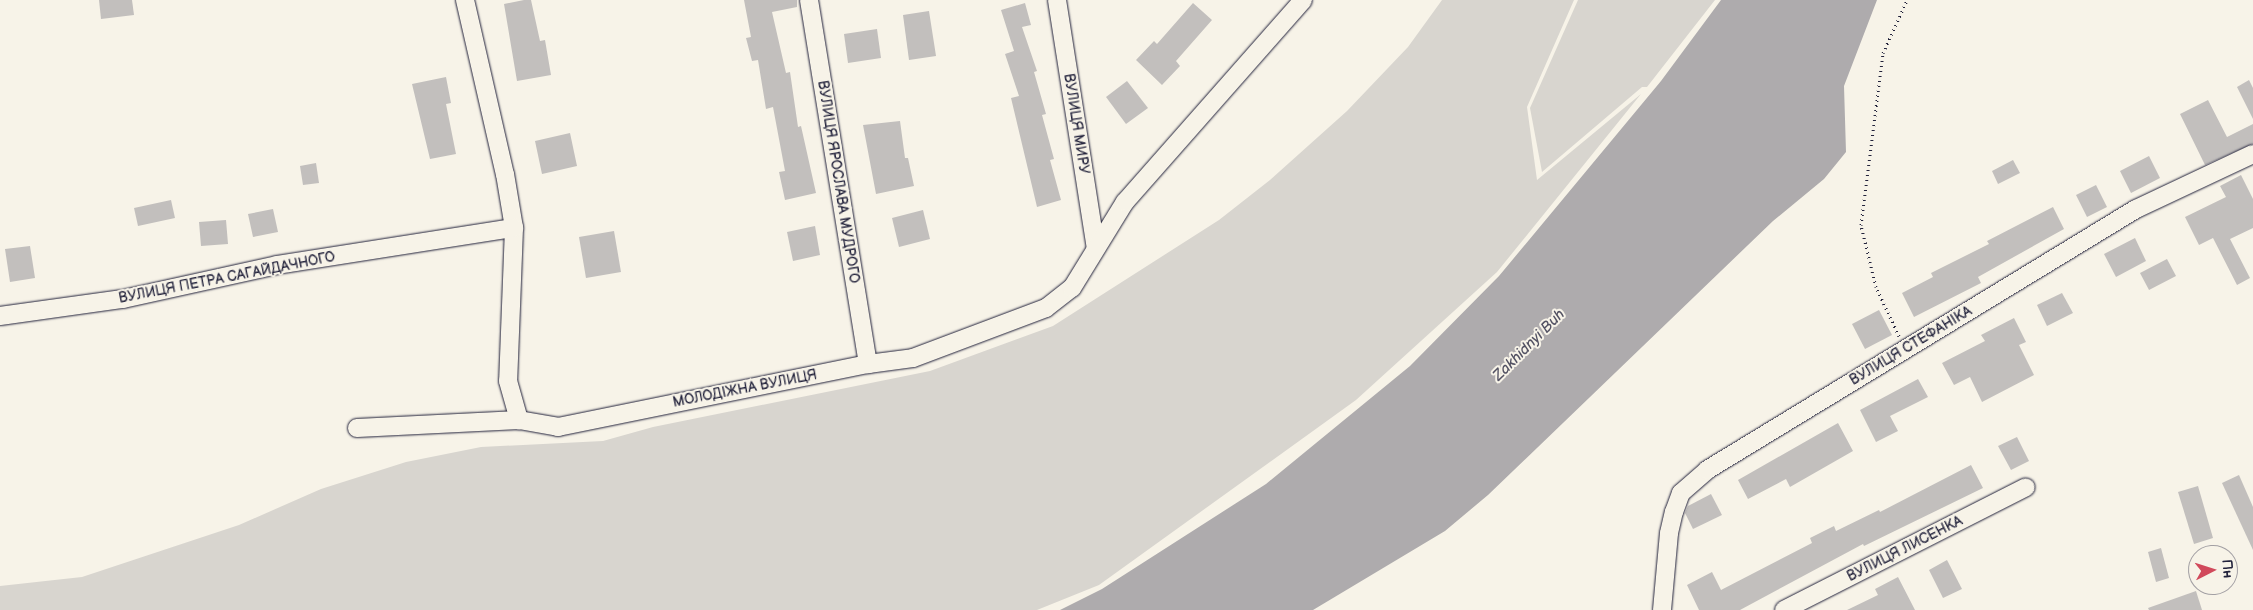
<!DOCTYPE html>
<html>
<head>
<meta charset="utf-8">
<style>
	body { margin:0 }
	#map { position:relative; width:2253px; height:610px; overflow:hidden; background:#f7f3e8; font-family:"Balsamiq Sans",sans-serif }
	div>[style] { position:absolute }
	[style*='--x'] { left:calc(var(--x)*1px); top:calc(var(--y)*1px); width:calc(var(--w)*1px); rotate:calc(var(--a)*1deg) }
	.green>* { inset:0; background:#d8d5cf }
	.water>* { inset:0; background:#aeabad }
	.building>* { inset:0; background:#c2bfbd }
	.path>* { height:3px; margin-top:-1.5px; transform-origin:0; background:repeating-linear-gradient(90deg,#22223b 0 1px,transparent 0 5px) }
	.roads { filter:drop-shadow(0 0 1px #22223b) drop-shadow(0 0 1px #22223b) }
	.minor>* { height:18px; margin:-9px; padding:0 9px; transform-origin:9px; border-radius:9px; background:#f7f3e8 }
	span { translate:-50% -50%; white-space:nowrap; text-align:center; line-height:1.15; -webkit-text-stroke:4px #f7f3e8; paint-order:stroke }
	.street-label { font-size:14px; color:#22223b }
	.water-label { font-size:15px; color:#535263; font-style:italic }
	.north { position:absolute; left:2188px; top:545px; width:50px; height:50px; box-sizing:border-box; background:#f7f3e8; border:1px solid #a29fa3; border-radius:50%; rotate:85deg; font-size:14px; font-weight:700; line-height:20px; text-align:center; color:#22223b }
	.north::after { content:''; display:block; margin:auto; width:18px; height:22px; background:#d1495b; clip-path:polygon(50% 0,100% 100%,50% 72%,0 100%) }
</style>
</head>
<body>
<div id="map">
	<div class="green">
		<i style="clip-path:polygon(1442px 0,1574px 0,1527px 107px,1537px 180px,1641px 94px,1497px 272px,1356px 400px,1099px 585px,1037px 610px,0 610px,0 586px,82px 577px,239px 525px,321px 489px,406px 462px,481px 447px,603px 441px,653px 427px,930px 371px,1053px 326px,1219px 220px,1270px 180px,1347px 111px,1408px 47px)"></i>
		<i style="clip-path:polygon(1578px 0,1715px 0,1647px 87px,1642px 87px,1542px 172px,1530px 108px)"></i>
	</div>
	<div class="water">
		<i style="clip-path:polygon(1721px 0,1877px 0,1844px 86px,1846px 152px,1824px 179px,1773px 221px,1488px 495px,1445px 531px,1313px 610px,1060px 610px,1102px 589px,1266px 484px,1410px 366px,1499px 276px,1661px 81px)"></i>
	</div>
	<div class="building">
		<i style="clip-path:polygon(99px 0,132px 0,134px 15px,101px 19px)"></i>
		<i style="clip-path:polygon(524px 0,531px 0,540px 41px,545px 40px,551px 75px,517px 81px,504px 4px)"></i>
		<i style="clip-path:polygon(744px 0,797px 0,797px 7px,772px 12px,786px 73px,790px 72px,798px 127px,801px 126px,816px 193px,785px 200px,779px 172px,785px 171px,773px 107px,766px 109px,758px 60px,752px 61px,746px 38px,751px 37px)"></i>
		<i style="clip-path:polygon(1025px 3px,1031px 25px,1022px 27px,1037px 71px,1034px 72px,1046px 114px,1042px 115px,1054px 159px,1050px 160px,1061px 200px,1037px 207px,1011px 98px,1019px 96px,1005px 54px,1014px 51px,1001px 10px)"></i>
		<i style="clip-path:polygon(1193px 3px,1212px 20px,1176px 61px,1180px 66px,1162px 85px,1136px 60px,1154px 41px,1157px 44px)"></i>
		<i style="clip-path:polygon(929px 11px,936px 56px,909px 60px,903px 15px)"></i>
		<i style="clip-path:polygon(877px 29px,881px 58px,848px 63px,844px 34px)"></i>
		<i style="clip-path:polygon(446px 77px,451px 103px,446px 104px,456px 154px,430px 159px,412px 84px)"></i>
		<i style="clip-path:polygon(2249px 80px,2253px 88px,2253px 119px,2237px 87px)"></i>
		<i style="clip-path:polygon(1127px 81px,1148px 108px,1126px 124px,1106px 97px)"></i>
		<i style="clip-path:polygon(2208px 100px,2227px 137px,2253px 124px,2253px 144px,2205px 165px,2180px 114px)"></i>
		<i style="clip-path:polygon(900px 121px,905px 158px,908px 158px,914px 186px,876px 194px,863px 125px)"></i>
		<i style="clip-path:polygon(570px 133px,577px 166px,542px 174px,535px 141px)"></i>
		<i style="clip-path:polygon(2149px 156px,2160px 178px,2131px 193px,2120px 171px)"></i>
		<i style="clip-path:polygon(2013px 160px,2020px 173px,1998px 184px,1992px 171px)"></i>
		<i style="clip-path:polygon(316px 163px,319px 183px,303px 185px,300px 166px)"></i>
		<i style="clip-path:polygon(2241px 175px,2253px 199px,2253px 228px,2230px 239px,2250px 278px,2237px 285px,2213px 238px,2199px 245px,2185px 217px,2226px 197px,2220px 186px)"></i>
		<i style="clip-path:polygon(2096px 185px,2107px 207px,2087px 217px,2076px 195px)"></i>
		<i style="clip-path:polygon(171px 200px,175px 218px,138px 226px,134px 208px)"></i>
		<i style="clip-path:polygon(2053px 207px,2064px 229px,1978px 277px,1981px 283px,1914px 317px,1902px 293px,1933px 277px,1931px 273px,1989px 244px,1987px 241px)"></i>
		<i style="clip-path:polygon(273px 209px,278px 232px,253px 237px,248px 214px)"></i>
		<i style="clip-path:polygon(923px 210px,930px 239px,899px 247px,892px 218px)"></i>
		<i style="clip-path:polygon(226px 220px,228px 244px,201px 246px,199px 222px)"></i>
		<i style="clip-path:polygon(815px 226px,820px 255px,793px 261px,787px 232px)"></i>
		<i style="clip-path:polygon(614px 231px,621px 272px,586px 278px,579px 237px)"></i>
		<i style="clip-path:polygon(2135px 238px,2146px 261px,2116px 277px,2104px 254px)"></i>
		<i style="clip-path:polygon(30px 246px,35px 278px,10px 282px,5px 249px)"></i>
		<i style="clip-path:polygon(2167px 259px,2176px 276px,2149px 290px,2140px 273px)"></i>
		<i style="clip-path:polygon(2062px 293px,2073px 313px,2047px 326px,2037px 305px)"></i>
		<i style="clip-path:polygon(1879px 310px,1892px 335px,1865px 349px,1852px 324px)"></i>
		<i style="clip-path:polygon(2014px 318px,2026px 342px,2019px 345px,2034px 375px,1982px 402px,1970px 377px,1954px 385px,1942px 363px,1985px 341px,1981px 335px)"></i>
		<i style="clip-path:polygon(1918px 379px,1928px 397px,1890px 416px,1898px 431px,1876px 442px,1860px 410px)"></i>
		<i style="clip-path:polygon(1838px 423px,1853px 451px,1790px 487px,1786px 479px,1748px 499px,1738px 480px)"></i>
		<i style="clip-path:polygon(2017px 437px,2029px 461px,2011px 470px,1998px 446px)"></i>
		<i style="clip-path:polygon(1971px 465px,1983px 488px,1864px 546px,1863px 544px,1740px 610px,1699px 610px,1687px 585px,1712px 572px,1721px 590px,1812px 543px,1810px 538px,1834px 526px,1836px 531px,1879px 510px,1880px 512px)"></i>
		<i style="clip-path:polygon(2239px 475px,2253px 507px,2253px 550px,2222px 483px)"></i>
		<i style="clip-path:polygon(2198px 486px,2213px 538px,2194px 544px,2178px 492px)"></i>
		<i style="clip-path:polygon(1711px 494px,1722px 515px,1693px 529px,1685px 513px,1688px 506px)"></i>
		<i style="clip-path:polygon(2161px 548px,2169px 578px,2156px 582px,2148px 552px)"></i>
		<i style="clip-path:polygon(1947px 560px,1962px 589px,1943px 598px,1929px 570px)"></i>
		<i style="clip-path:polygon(1898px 577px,1915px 610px,1847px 610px,1878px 595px,1875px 589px)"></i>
		<i style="clip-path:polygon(2196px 591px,2202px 610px,2149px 610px,2148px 608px)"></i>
	</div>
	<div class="path">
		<i style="--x:1899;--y:336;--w:54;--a:-115.1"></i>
		<i style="--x:1876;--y:287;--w:64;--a:-103.6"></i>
		<i style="--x:1861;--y:225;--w:173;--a:-82.7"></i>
		<i style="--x:1883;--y:53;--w:58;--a:-65.6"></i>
	</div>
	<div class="roads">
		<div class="minor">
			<i style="--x:465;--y:0;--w:179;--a:77.1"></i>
			<i style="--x:505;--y:174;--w:55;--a:80.5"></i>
			<i style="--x:514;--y:228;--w:153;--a:92.2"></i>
			<i style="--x:508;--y:381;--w:41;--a:74.2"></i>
			<i style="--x:809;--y:0;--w:369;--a:80.8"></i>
			<i style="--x:1057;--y:0;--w:251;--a:81.1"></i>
			<i style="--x:0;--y:316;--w:124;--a:-7.9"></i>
			<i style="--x:123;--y:299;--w:158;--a:-12.4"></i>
			<i style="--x:277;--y:265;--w:240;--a:-8.9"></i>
			<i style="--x:357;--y:428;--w:162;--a:-2.8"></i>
			<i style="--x:519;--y:420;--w:40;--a:10"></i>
			<i style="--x:558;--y:427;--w:316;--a:-11.5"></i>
			<i style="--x:868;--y:364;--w:45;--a:-7.6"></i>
			<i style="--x:913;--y:358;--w:142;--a:-20.6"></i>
			<i style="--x:1046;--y:308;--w:33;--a:-38"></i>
			<i style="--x:1072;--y:288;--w:101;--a:-58.4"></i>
			<i style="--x:1125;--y:202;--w:269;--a:-48.6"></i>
			<i style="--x:1662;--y:610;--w:77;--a:-84.8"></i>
			<i style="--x:1669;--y:533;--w:22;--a:-77"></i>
			<i style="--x:1674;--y:512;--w:20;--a:-70"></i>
			<i style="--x:1681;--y:493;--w:35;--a:-41"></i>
			<i style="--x:1707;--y:470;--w:502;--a:-31.32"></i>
			<i style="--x:2136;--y:209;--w:129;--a:-25.2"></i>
			<i style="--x:1784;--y:610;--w:271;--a:-26.9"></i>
		</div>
	</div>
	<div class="street-label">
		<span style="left:1076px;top:124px;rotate:81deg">ВУЛИЦЯ МИРУ</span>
		<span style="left:838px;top:182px;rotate:81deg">ВУЛИЦЯ ЯРОСЛАВА МУДРОГО</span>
		<span style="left:227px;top:278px;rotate:-11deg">ВУЛИЦЯ ПЕТРА САГАЙДАЧНОГО</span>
		<span style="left:1911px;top:346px;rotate:-31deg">ВУЛИЦЯ СТЕФАНІКА</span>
		<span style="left:745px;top:389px;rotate:-11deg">МОЛОДІЖНА ВУЛИЦЯ</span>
		<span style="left:1905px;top:549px;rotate:-27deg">ВУЛИЦЯ ЛИСЕНКА</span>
	</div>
	<div class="water-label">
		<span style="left:1529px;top:345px;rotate:-45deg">Zakhidnyi Buh</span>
	</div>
	<div class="north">Пн</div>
</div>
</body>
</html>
